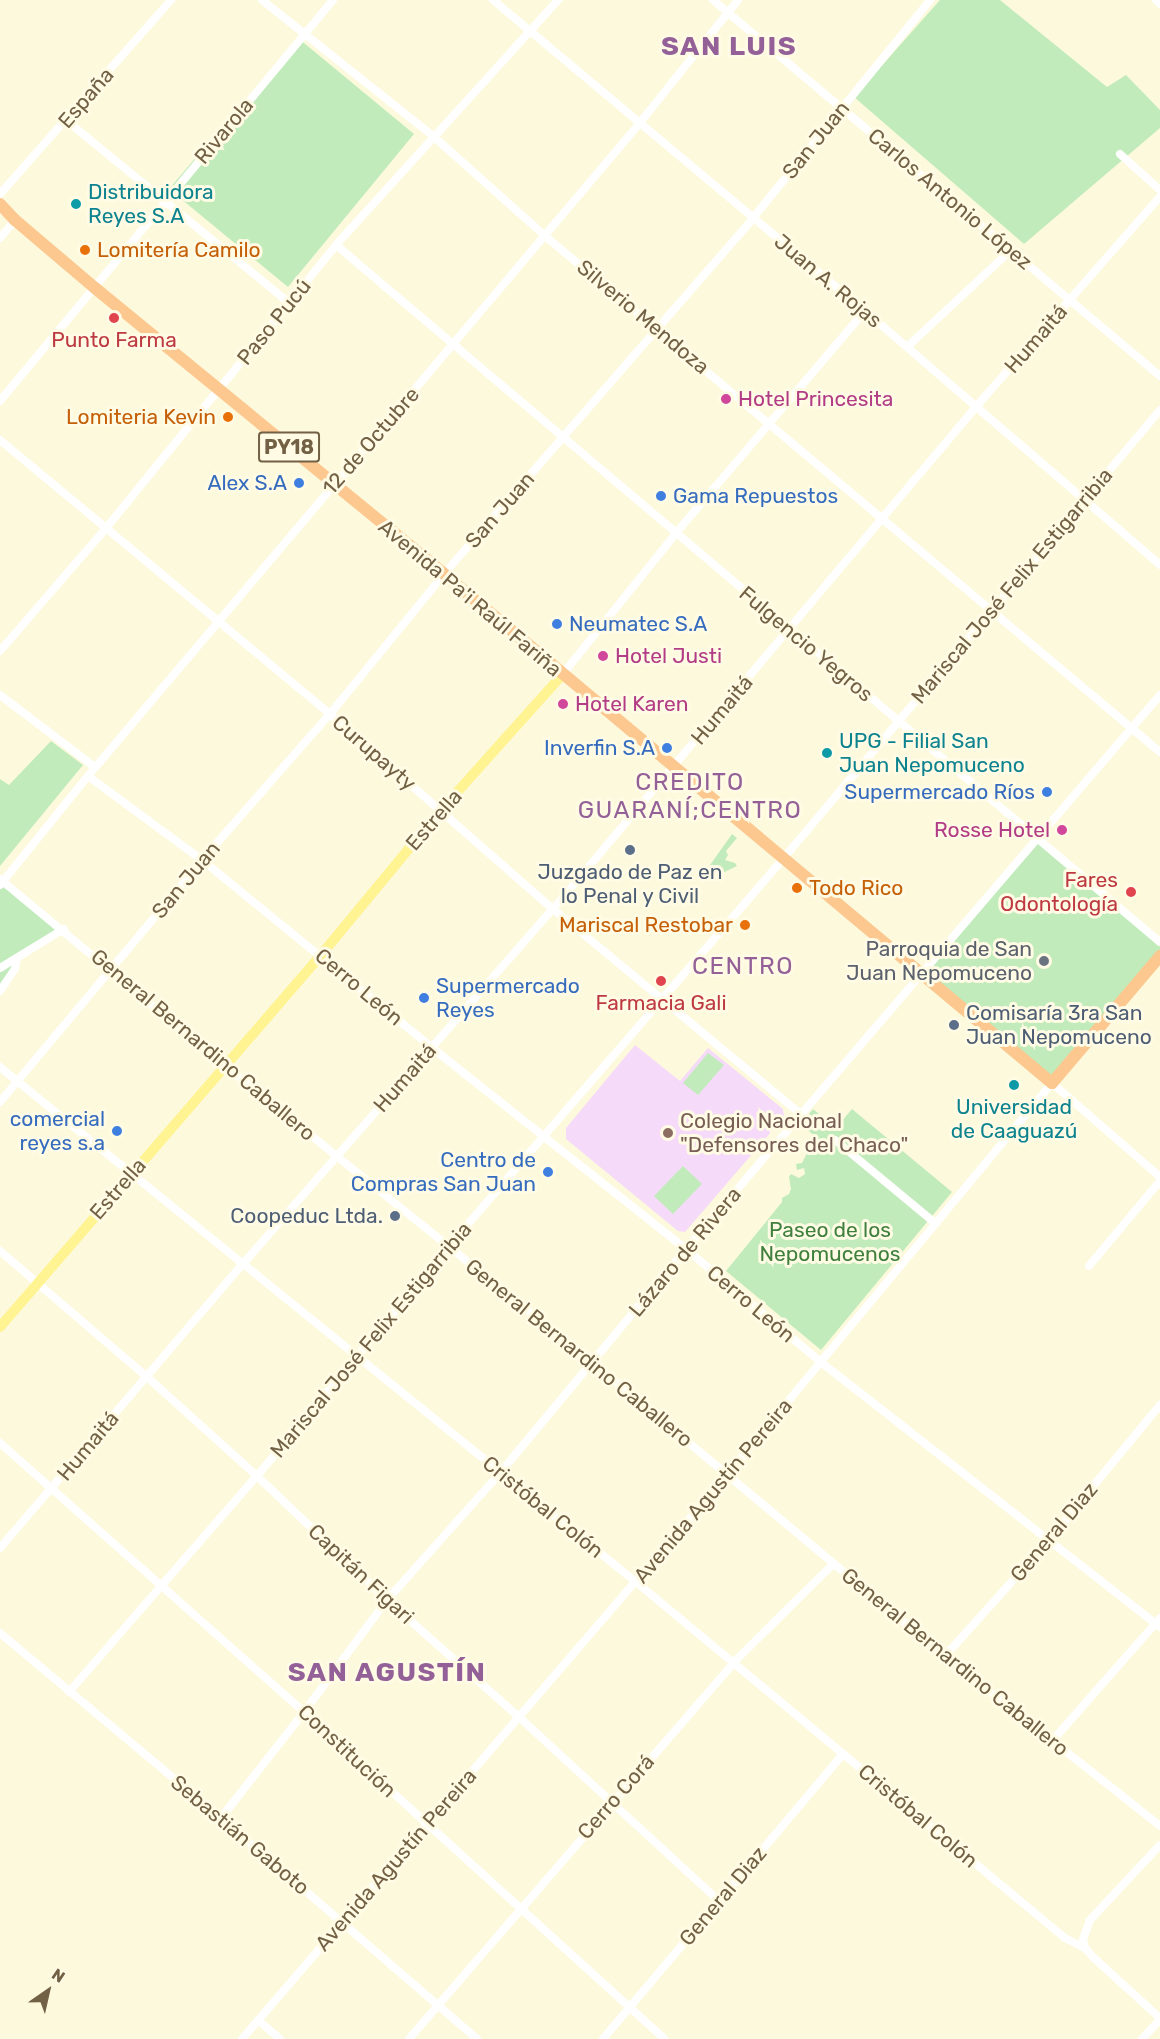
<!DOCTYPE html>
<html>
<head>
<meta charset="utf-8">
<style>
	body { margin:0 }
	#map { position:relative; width:1160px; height:2039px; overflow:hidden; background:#fdf9dd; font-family:Rubik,sans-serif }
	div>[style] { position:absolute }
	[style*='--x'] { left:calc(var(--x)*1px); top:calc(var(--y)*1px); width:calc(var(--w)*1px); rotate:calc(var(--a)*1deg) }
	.education>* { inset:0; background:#f6daf9 }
	.green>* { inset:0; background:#c2ebbb }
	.minor>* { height:8px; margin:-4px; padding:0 4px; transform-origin:4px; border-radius:4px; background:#fff }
	.major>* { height:10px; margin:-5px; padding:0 5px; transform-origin:5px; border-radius:5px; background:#fff392 }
	.highway>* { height:12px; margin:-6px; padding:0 6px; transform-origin:6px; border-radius:6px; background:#fcc88f }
	.dots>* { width:16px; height:16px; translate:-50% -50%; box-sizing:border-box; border:3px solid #fffbe4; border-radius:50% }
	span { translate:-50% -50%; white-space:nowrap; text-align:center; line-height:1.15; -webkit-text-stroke:6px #fffbe4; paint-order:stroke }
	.shield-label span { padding:2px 4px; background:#fffbe4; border:2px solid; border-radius:4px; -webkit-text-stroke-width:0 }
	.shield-label { font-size:20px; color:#736145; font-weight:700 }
	.street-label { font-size:21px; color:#736145 }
	.culture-label { font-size:21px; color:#0d838f }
	.left { translate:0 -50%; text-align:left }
	.food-label { font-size:21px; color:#c56008 }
	.right { translate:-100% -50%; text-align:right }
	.health-label { font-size:21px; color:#be3a42 }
	.hotel-label { font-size:21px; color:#b23c85 }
	.shop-label { font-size:21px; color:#366cbe }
	.service-label { font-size:21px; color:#4e5e75 }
	.worship-label { font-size:21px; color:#5b616d }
	.education-label { font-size:21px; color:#785e54 }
	.park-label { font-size:21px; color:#40803f }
	.quarter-label { font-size:24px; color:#936097; letter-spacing:1.5px }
	.district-label { font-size:27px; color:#936097; font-weight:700; letter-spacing:1.5px }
	.north { position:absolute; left:18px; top:1961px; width:60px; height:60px; -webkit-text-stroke:4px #fffbe4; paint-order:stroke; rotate:34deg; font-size:16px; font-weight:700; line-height:24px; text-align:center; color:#736145 }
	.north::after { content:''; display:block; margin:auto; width:21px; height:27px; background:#736145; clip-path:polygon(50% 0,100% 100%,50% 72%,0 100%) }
</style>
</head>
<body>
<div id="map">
	<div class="education">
		<i style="clip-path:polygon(635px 1045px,680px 1081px,708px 1048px,783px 1109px,784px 1117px,685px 1232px,678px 1231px,566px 1139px,566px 1128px)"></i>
	</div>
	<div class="green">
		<i style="clip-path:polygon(940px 0,1000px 0,1107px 87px,1126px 75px,1160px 110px,1160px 128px,1024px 244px,854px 97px)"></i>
		<i style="clip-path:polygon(298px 38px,414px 134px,288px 287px,169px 189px)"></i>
		<i style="clip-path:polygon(51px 741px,83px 765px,0 866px,0 779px,9px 785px)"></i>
		<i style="clip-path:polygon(732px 834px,737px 838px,726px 851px,728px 855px,725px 860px,735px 863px,737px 866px,716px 876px,713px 875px,718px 871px,710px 865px)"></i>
		<i style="clip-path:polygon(1039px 840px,1160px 943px,1160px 953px,1052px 1080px,923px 973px)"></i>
		<i style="clip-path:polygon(3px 881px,64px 929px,17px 958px,0 991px,0 885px)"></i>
		<i style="clip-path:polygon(708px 1053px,724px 1065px,698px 1095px,683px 1083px)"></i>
		<i style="clip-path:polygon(813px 1109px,836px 1128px,852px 1109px,952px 1192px,821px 1350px,726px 1271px,782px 1202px,782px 1198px,789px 1194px,791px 1189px,789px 1177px,791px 1174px,799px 1178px,805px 1174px,804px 1168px,797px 1170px,796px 1164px,802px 1163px,808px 1151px,815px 1153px,819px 1140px,801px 1124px)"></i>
		<i style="clip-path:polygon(683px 1166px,702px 1184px,673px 1214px,654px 1196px)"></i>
	</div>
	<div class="minor">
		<i style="--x:262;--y:0;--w:218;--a:38.5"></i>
		<i style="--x:433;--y:136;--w:149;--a:41.7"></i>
		<i style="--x:544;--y:235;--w:804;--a:40.01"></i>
		<i style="--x:493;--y:0;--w:485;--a:39.9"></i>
		<i style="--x:865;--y:311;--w:389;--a:40.7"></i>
		<i style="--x:713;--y:0;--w:584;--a:40.07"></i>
		<i style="--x:1156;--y:0;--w:6;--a:45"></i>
		<i style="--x:67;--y:121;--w:287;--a:39.3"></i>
		<i style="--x:1120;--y:154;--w:54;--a:42"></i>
		<i style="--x:0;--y:194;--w:259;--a:-48.6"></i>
		<i style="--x:0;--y:238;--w:23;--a:-50"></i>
		<i style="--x:336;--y:245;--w:1079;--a:40.23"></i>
		<i style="--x:907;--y:347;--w:142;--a:-43"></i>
		<i style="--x:0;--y:401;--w:521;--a:-50.29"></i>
		<i style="--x:0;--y:440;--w:429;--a:39.7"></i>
		<i style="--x:330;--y:714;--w:296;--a:41.2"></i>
		<i style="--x:553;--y:909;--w:322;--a:39.6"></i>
		<i style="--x:0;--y:651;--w:164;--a:-49.2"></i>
		<i style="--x:107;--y:527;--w:363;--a:-50.9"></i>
		<i style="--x:336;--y:245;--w:331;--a:-47.8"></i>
		<i style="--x:562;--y:675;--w:182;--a:-51.2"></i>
		<i style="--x:676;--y:533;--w:292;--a:-49.6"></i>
		<i style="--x:0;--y:695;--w:119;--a:37.2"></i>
		<i style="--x:88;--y:776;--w:142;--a:36.4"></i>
		<i style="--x:202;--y:860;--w:296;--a:39.2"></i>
		<i style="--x:431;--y:1047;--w:325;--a:38.4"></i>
		<i style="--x:686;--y:1249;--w:177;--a:40"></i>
		<i style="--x:822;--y:1363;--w:429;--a:38"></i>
		<i style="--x:0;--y:879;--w:293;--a:39.7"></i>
		<i style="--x:225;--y:1066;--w:473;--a:38.9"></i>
		<i style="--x:593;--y:1363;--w:458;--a:39.8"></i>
		<i style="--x:945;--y:1656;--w:274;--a:38.3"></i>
		<i style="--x:0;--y:885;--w:140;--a:-51.1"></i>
		<i style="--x:88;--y:776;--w:854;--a:-49.8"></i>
		<i style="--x:639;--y:124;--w:159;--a:-51.4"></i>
		<i style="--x:0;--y:968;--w:75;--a:-31.4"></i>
		<i style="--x:0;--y:991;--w:27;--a:-56"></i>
		<i style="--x:15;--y:969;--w:11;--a:-80"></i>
		<i style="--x:0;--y:1067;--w:818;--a:39"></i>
		<i style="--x:636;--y:1582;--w:557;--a:39.69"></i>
		<i style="--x:1065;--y:1938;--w:22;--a:27"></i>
		<i style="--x:0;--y:1102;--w:315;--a:-50.1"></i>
		<i style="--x:202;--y:860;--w:194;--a:-48.8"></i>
		<i style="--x:330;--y:714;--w:181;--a:-50.8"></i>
		<i style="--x:444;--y:574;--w:471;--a:-49"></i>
		<i style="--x:753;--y:218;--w:281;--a:-50.9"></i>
		<i style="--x:835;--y:1140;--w:131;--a:39.7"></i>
		<i style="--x:0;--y:1251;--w:192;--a:40.6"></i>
		<i style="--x:146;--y:1376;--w:149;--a:42"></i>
		<i style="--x:257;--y:1476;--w:180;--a:43.6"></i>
		<i style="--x:387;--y:1600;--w:176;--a:41.6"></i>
		<i style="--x:519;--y:1717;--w:272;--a:42.6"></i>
		<i style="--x:1089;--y:1266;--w:111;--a:-50.1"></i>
		<i style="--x:0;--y:1443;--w:406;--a:41.5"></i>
		<i style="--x:304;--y:1712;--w:486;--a:42.2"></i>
		<i style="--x:0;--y:1548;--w:372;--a:-49.5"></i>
		<i style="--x:242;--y:1265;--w:473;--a:-48.9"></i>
		<i style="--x:553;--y:909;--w:655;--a:-49.89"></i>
		<i style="--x:975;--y:408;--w:281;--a:-48.8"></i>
		<i style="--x:0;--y:1633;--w:288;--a:39.9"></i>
		<i style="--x:221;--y:1818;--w:338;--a:40.8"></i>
		<i style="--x:945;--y:1656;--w:156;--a:-48.1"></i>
		<i style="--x:1049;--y:1540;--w:175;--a:-50.6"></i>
		<i style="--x:69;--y:1692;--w:286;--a:-49"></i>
		<i style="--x:257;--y:1476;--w:300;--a:-50.1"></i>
		<i style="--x:449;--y:1246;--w:511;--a:-49.2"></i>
		<i style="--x:783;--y:859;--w:586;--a:-49.98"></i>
		<i style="--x:1053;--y:1740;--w:162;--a:-48.7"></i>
		<i style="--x:221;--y:1818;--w:135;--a:-51.9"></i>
		<i style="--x:304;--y:1712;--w:139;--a:-53.5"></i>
		<i style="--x:387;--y:1600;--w:170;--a:-48.3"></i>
		<i style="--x:500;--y:1473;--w:291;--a:-50.3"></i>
		<i style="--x:686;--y:1249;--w:729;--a:-49.45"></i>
		<i style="--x:1160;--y:1845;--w:103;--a:133"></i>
		<i style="--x:1090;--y:1920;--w:20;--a:110"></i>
		<i style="--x:1083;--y:1939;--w:9;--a:77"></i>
		<i style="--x:1085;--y:1948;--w:13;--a:48"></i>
		<i style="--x:1094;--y:1958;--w:89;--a:42.3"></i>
		<i style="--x:258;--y:2020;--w:29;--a:41"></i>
		<i style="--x:242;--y:2039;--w:744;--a:-49.31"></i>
		<i style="--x:727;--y:1475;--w:509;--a:-50.34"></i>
		<i style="--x:1052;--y:1083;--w:143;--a:41"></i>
		<i style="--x:409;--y:2039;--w:496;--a:-49.2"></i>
		<i style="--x:733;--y:1663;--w:141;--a:-44.7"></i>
		<i style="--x:603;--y:2039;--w:373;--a:-49.9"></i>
		<i style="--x:1142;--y:2039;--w:26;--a:-47"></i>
	</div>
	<div class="major">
		<i style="--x:0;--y:1327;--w:491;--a:-49.2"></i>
		<i style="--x:321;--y:955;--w:188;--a:-50.4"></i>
		<i style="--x:441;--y:810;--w:181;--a:-48.1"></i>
	</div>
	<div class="highway">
		<i style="--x:0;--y:204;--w:22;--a:47"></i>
		<i style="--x:15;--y:220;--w:105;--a:40.4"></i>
		<i style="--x:95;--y:288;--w:451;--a:39.3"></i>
		<i style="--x:444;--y:574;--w:793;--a:39.94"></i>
		<i style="--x:1052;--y:1083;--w:167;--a:-49.6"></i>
	</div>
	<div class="dots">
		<i style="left:76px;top:204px;background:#0f9aa8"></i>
		<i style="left:85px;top:250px;background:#e8710a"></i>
		<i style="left:114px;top:318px;background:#e0444e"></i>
		<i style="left:726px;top:399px;background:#d1479c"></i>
		<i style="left:228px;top:417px;background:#e8710a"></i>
		<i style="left:299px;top:483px;background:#3f7fe0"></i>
		<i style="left:661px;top:496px;background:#3f7fe0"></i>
		<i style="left:557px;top:624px;background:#3f7fe0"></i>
		<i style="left:603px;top:656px;background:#d1479c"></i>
		<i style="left:563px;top:704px;background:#d1479c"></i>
		<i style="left:667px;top:748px;background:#3f7fe0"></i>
		<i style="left:827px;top:753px;background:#0f9aa8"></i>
		<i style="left:1047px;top:792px;background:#3f7fe0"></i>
		<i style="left:1062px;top:830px;background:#d1479c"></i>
		<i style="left:630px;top:850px;background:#5c6f8a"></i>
		<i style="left:797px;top:888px;background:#e8710a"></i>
		<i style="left:1131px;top:892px;background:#e0444e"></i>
		<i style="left:745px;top:925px;background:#e8710a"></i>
		<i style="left:1044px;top:961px;background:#6b7280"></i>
		<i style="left:661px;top:981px;background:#e0444e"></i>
		<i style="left:424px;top:998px;background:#3f7fe0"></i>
		<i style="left:954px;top:1025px;background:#5c6f8a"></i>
		<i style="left:1014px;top:1085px;background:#0f9aa8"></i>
		<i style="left:117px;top:1131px;background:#3f7fe0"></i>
		<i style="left:668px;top:1133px;background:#8d6e63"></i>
		<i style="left:548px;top:1172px;background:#3f7fe0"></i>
		<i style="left:395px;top:1216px;background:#5c6f8a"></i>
	</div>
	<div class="shield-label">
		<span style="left:289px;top:447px">PY18</span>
	</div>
	<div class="street-label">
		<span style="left:86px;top:98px;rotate:-49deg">España</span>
		<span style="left:224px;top:131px;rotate:-50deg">Rivarola</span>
		<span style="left:816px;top:140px;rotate:-51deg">San Juan</span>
		<span style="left:950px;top:199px;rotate:40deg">Carlos Antonio López</span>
		<span style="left:828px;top:281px;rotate:40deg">Juan A. Rojas</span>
		<span style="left:643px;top:317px;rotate:40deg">Silverio Mendoza</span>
		<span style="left:274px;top:322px;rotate:-51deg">Paso Pucú</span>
		<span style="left:1036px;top:339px;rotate:-49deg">Humaitá</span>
		<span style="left:371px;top:441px;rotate:-49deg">12 de Octubre</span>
		<span style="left:500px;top:510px;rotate:-49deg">San Juan</span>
		<span style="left:1012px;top:586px;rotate:-50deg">Mariscal José Felix Estigarribia</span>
		<span style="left:470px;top:598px;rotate:40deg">Avenida Pa'i Raúl Fariña</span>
		<span style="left:806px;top:644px;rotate:40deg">Fulgencio Yegros</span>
		<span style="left:722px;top:710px;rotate:-50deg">Humaitá</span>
		<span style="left:374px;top:753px;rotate:41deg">Curupayty</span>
		<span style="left:434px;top:820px;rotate:-49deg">Estrella</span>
		<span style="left:186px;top:880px;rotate:-50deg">San Juan</span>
		<span style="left:359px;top:987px;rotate:40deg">Cerro León</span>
		<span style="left:203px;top:1045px;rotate:40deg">General Bernardino Caballero</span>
		<span style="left:405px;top:1078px;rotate:-49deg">Humaitá</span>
		<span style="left:118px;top:1189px;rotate:-49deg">Estrella</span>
		<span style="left:685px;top:1252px;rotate:-50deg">Lázaro de Rivera</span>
		<span style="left:751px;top:1304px;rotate:40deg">Cerro León</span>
		<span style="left:371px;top:1340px;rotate:-50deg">Mariscal José Felix Estigarribia</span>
		<span style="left:579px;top:1353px;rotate:39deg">General Bernardino Caballero</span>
		<span style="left:88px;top:1446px;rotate:-50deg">Humaitá</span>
		<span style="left:713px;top:1491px;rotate:-50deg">Avenida Agustín Pereira</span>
		<span style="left:543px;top:1507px;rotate:39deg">Cristóbal Colón</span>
		<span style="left:1054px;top:1532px;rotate:-50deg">General Diaz</span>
		<span style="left:361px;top:1574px;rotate:43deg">Capitán Figari</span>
		<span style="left:955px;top:1662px;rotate:39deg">General Bernardino Caballero</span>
		<span style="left:347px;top:1751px;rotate:43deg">Constitución</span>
		<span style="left:616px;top:1797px;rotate:-49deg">Cerro Corá</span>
		<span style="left:918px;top:1816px;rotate:40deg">Cristóbal Colón</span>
		<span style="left:240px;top:1835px;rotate:40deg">Sebastián Gaboto</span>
		<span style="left:396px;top:1860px;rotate:-49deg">Avenida Agustín Pereira</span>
		<span style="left:723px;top:1896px;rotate:-50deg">General Diaz</span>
	</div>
	<div class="culture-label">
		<span class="left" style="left:88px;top:204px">Distribuidora<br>Reyes S.A</span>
		<span class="left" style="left:839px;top:753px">UPG - Filial San<br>Juan Nepomuceno</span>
		<span style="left:1014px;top:1119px">Universidad<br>de Caaguazú</span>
	</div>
	<div class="food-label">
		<span class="left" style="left:97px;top:250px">Lomitería Camilo</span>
		<span class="right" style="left:216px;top:417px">Lomiteria Kevin</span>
		<span class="left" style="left:809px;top:888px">Todo Rico</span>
		<span class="right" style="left:733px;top:925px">Mariscal Restobar</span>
	</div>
	<div class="health-label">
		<span style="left:114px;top:340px">Punto Farma</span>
		<span class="right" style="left:1118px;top:892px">Fares<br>Odontología</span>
		<span style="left:661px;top:1003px">Farmacia Gali</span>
	</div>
	<div class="hotel-label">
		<span class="left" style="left:738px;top:399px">Hotel Princesita</span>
		<span class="left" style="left:615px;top:656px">Hotel Justi</span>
		<span class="left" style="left:575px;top:704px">Hotel Karen</span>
		<span class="right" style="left:1050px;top:830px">Rosse Hotel</span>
	</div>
	<div class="shop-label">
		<span class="right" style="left:287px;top:483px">Alex S.A</span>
		<span class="left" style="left:673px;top:496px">Gama Repuestos</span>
		<span class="left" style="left:569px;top:624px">Neumatec S.A</span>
		<span class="right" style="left:655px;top:748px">Inverfin S.A</span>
		<span class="right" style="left:1035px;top:792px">Supermercado Ríos</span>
		<span class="left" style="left:436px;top:998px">Supermercado<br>Reyes</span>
		<span class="right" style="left:105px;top:1131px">comercial<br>reyes s.a</span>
		<span class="right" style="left:536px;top:1172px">Centro de<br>Compras San Juan</span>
	</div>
	<div class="service-label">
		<span style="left:630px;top:884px">Juzgado de Paz en<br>lo Penal y Civil</span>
		<span class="left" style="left:966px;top:1025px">Comisaría 3ra San<br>Juan Nepomuceno</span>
		<span class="right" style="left:383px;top:1216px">Coopeduc Ltda.</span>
	</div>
	<div class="worship-label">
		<span class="right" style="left:1032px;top:961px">Parroquia de San<br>Juan Nepomuceno</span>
	</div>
	<div class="education-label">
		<span class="left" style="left:680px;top:1133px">Colegio Nacional<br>"Defensores del Chaco"</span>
	</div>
	<div class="park-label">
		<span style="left:830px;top:1242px">Paseo de los<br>Nepomucenos</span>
	</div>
	<div class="quarter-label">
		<span style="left:690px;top:797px">CREDITO<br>GUARANÍ;CENTRO</span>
		<span style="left:743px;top:967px">CENTRO</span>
	</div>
	<div class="district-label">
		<span style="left:729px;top:47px">SAN LUIS</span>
		<span style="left:387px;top:1673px">SAN AGUSTÍN</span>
	</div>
	<div class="north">N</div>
</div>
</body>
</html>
